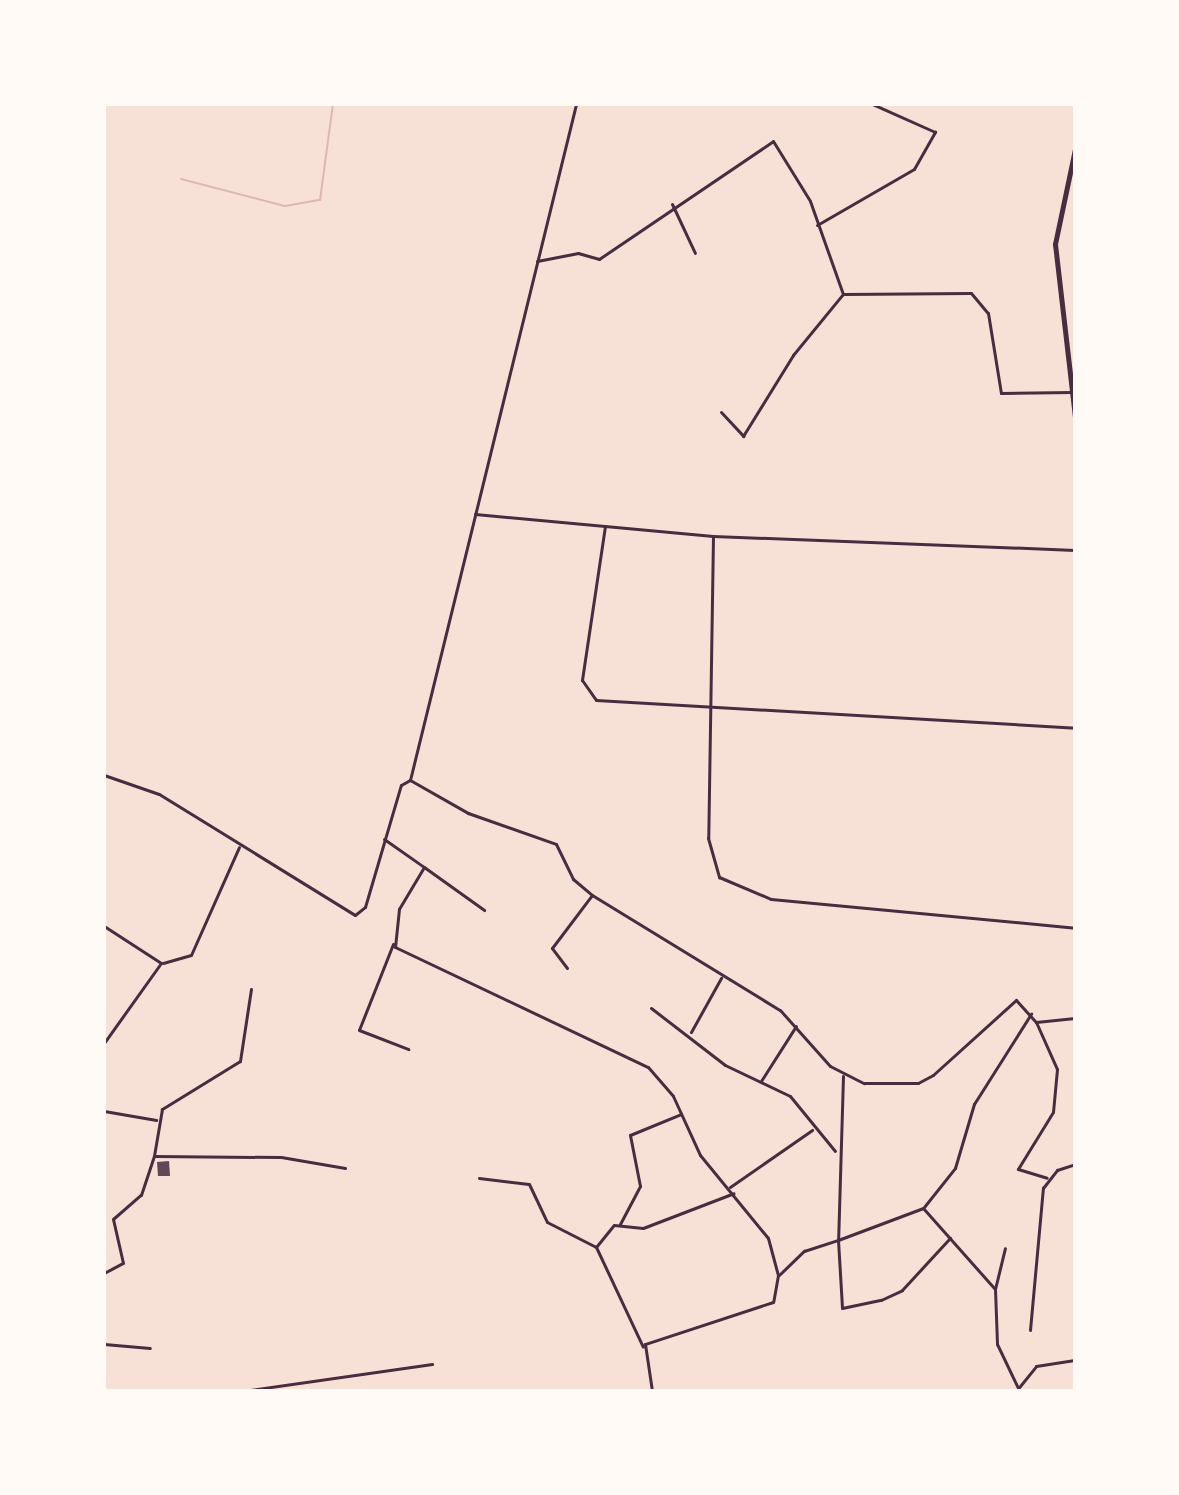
<!DOCTYPE html>
<html>
<head>
<meta charset="utf-8">
<style>
	body { margin:0 }
	#map { position:relative; width:1179px; height:1495px; overflow:hidden; background:#f7e1d7; font-family:Georgia,serif }
	div>[style] { position:absolute }
	[style*='--x'] { left:calc(var(--x)*1px); top:calc(var(--y)*1px); width:calc(var(--w)*1px); rotate:calc(var(--a)*1deg) }
	.stream>* { height:2px; margin:-1px; padding:0 1px; transform-origin:1px; border-radius:1px; background:#dcb8b0 }
	.building>* { inset:0; background:#644757 }
	.minor>* { height:3px; margin:-1.5px; padding:0 1.5px; transform-origin:1.5px; border-radius:1.5px; background:#4a2c40 }
	.primary>* { height:5px; margin:-2.5px; padding:0 2.5px; transform-origin:2.5px; border-radius:2.5px; background:#4a2c40 }
	span { translate:-50% -50%; white-space:nowrap; text-align:center; line-height:1.15; -webkit-text-stroke:8px #fffaf5; paint-order:stroke }
	.frame { position:absolute; inset:0; border:106px solid #fffaf5; pointer-events:none }
</style>
</head>
<body>
<div id="map">
	<div class="stream">
		<i style="--x:181;--y:179;--w:107;--a:14.6"></i>
		<i style="--x:285;--y:206;--w:36;--a:-10"></i>
		<i style="--x:320;--y:200;--w:97;--a:-82.3"></i>
	</div>
	<div class="building">
		<i style="clip-path:polygon(169px 1161px,170px 1176px,158px 1176px,157px 1162px)"></i>
	</div>
	<div class="minor">
		<i style="--x:672;--y:204;--w:54;--a:64.9"></i>
		<i style="--x:817;--y:225;--w:112;--a:-30"></i>
		<i style="--x:914;--y:169;--w:43;--a:-60.4"></i>
		<i style="--x:935;--y:132;--w:69;--a:-156"></i>
		<i style="--x:537;--y:261;--w:42;--a:-11"></i>
		<i style="--x:578;--y:253;--w:22;--a:16"></i>
		<i style="--x:599;--y:259;--w:210;--a:-34.1"></i>
		<i style="--x:773;--y:141;--w:70;--a:58.3"></i>
		<i style="--x:810;--y:201;--w:99;--a:70.5"></i>
		<i style="--x:721;--y:412;--w:33;--a:47"></i>
		<i style="--x:743;--y:436;--w:95;--a:-58.3"></i>
		<i style="--x:793;--y:355;--w:79;--a:-50.7"></i>
		<i style="--x:843;--y:294;--w:128;--a:-0.4"></i>
		<i style="--x:971;--y:293;--w:26;--a:50"></i>
		<i style="--x:988;--y:313;--w:81;--a:80.8"></i>
		<i style="--x:1001;--y:393;--w:71;--a:-0.8"></i>
		<i style="--x:475;--y:514;--w:239;--a:5.3"></i>
		<i style="--x:713;--y:536;--w:362;--a:2.2"></i>
		<i style="--x:605;--y:526;--w:156;--a:98.5"></i>
		<i style="--x:582;--y:680;--w:24;--a:55"></i>
		<i style="--x:596;--y:700;--w:480;--a:3.3"></i>
		<i style="--x:713;--y:536;--w:302;--a:90.9"></i>
		<i style="--x:708;--y:838;--w:41;--a:74.2"></i>
		<i style="--x:719;--y:877;--w:56;--a:22.9"></i>
		<i style="--x:771;--y:899;--w:305;--a:5.4"></i>
		<i style="--x:104;--y:775;--w:58;--a:19.1"></i>
		<i style="--x:159;--y:794;--w:230;--a:31.7"></i>
		<i style="--x:355;--y:915;--w:13;--a:-39"></i>
		<i style="--x:365;--y:907;--w:127;--a:-73.6"></i>
		<i style="--x:401;--y:785;--w:10;--a:-29"></i>
		<i style="--x:410;--y:780;--w:67;--a:29.6"></i>
		<i style="--x:468;--y:813;--w:93;--a:19.4"></i>
		<i style="--x:556;--y:844;--w:39;--a:64"></i>
		<i style="--x:573;--y:879;--w:25;--a:40"></i>
		<i style="--x:592;--y:895;--w:220;--a:31.5"></i>
		<i style="--x:780;--y:1010;--w:75;--a:48.2"></i>
		<i style="--x:830;--y:1066;--w:38;--a:27"></i>
		<i style="--x:864;--y:1083;--w:54;--a:0"></i>
		<i style="--x:918;--y:1083;--w:17;--a:-28"></i>
		<i style="--x:933;--y:1075;--w:112;--a:-42.1"></i>
		<i style="--x:1016;--y:1000;--w:30;--a:48"></i>
		<i style="--x:1036;--y:1022;--w:51;--a:65.9"></i>
		<i style="--x:1057;--y:1069;--w:43;--a:95.3"></i>
		<i style="--x:1053;--y:1112;--w:67;--a:121.6"></i>
		<i style="--x:1018;--y:1169;--w:30;--a:17"></i>
		<i style="--x:410;--y:780;--w:696;--a:-76.2"></i>
		<i style="--x:384;--y:839;--w:49;--a:35"></i>
		<i style="--x:424;--y:867;--w:49;--a:120.8"></i>
		<i style="--x:399;--y:909;--w:38;--a:96"></i>
		<i style="--x:395;--y:947;--w:280;--a:25.4"></i>
		<i style="--x:648;--y:1067;--w:38;--a:49"></i>
		<i style="--x:673;--y:1096;--w:65;--a:65.4"></i>
		<i style="--x:700;--y:1155;--w:107;--a:50.7"></i>
		<i style="--x:768;--y:1238;--w:38;--a:75"></i>
		<i style="--x:778;--y:1275;--w:27;--a:100"></i>
		<i style="--x:773;--y:1302;--w:135;--a:161.8"></i>
		<i style="--x:645;--y:1344;--w:48;--a:81.5"></i>
		<i style="--x:424;--y:867;--w:74;--a:35.6"></i>
		<i style="--x:104;--y:926;--w:68;--a:33"></i>
		<i style="--x:161;--y:963;--w:98;--a:125.5"></i>
		<i style="--x:393;--y:944;--w:92;--a:111.6"></i>
		<i style="--x:359;--y:1030;--w:53;--a:21.2"></i>
		<i style="--x:163;--y:963;--w:29;--a:-16"></i>
		<i style="--x:191;--y:955;--w:118;--a:-66"></i>
		<i style="--x:567;--y:968;--w:25;--a:-127"></i>
		<i style="--x:552;--y:948;--w:66;--a:-53"></i>
		<i style="--x:251;--y:989;--w:73;--a:98.7"></i>
		<i style="--x:240;--y:1061;--w:92;--a:148.4"></i>
		<i style="--x:162;--y:1109;--w:48;--a:99.7"></i>
		<i style="--x:154;--y:1156;--w:127;--a:0.5"></i>
		<i style="--x:281;--y:1157;--w:65;--a:9.8"></i>
		<i style="--x:651;--y:1008;--w:93;--a:37.6"></i>
		<i style="--x:725;--y:1065;--w:72;--a:25.5"></i>
		<i style="--x:790;--y:1096;--w:71;--a:50.7"></i>
		<i style="--x:1036;--y:1022;--w:39;--a:-6"></i>
		<i style="--x:691;--y:1032;--w:62;--a:-60.9"></i>
		<i style="--x:843;--y:1076;--w:164;--a:91.7"></i>
		<i style="--x:838;--y:1240;--w:91;--a:-20.6"></i>
		<i style="--x:923;--y:1208;--w:108;--a:48.4"></i>
		<i style="--x:995;--y:1289;--w:55;--a:87.9"></i>
		<i style="--x:997;--y:1344;--w:47;--a:64.5"></i>
		<i style="--x:761;--y:1081;--w:65;--a:-57.5"></i>
		<i style="--x:104;--y:1111;--w:53;--a:9.8"></i>
		<i style="--x:479;--y:1178;--w:50;--a:6.8"></i>
		<i style="--x:529;--y:1184;--w:42;--a:64.7"></i>
		<i style="--x:547;--y:1222;--w:55;--a:27"></i>
		<i style="--x:596;--y:1247;--w:110;--a:64.8"></i>
		<i style="--x:730;--y:1187;--w:100;--a:-34.8"></i>
		<i style="--x:924;--y:1207;--w:50;--a:-51.5"></i>
		<i style="--x:955;--y:1168;--w:67;--a:-73.5"></i>
		<i style="--x:974;--y:1104;--w:107;--a:-57.7"></i>
		<i style="--x:620;--y:1224;--w:43;--a:-62.2"></i>
		<i style="--x:640;--y:1186;--w:52;--a:-101.1"></i>
		<i style="--x:630;--y:1135;--w:55;--a:-22.4"></i>
		<i style="--x:596;--y:1247;--w:28;--a:-51"></i>
		<i style="--x:614;--y:1225;--w:29;--a:6"></i>
		<i style="--x:643;--y:1228;--w:97;--a:-21"></i>
		<i style="--x:104;--y:1273;--w:21;--a:-28"></i>
		<i style="--x:123;--y:1263;--w:45;--a:-102.8"></i>
		<i style="--x:113;--y:1219;--w:37;--a:-41"></i>
		<i style="--x:141;--y:1195;--w:41;--a:-71.6"></i>
		<i style="--x:779;--y:1275;--w:35;--a:-44"></i>
		<i style="--x:804;--y:1251;--w:36;--a:-18"></i>
		<i style="--x:838;--y:1240;--w:68;--a:86.6"></i>
		<i style="--x:842;--y:1308;--w:40;--a:-12"></i>
		<i style="--x:881;--y:1300;--w:23;--a:-25"></i>
		<i style="--x:902;--y:1290;--w:71;--a:-47.3"></i>
		<i style="--x:995;--y:1289;--w:42;--a:-76.3"></i>
		<i style="--x:1030;--y:1330;--w:143;--a:-84.8"></i>
		<i style="--x:1043;--y:1188;--w:23;--a:-52"></i>
		<i style="--x:1057;--y:1170;--w:19;--a:-18"></i>
		<i style="--x:104;--y:1344;--w:46;--a:5"></i>
		<i style="--x:243;--y:1391;--w:191;--a:-8.1"></i>
		<i style="--x:1016;--y:1391;--w:32;--a:-51"></i>
		<i style="--x:1036;--y:1366;--w:39;--a:-9"></i>
	</div>
	<div class="primary">
		<i style="--x:1075;--y:149;--w:97;--a:101.9"></i>
		<i style="--x:1055;--y:244;--w:175;--a:83.4"></i>
		<i style="--x:1075;--y:201;--w:101;--a:90"></i>
	</div>
	<div class="frame"></div>
</div>
</body>
</html>
